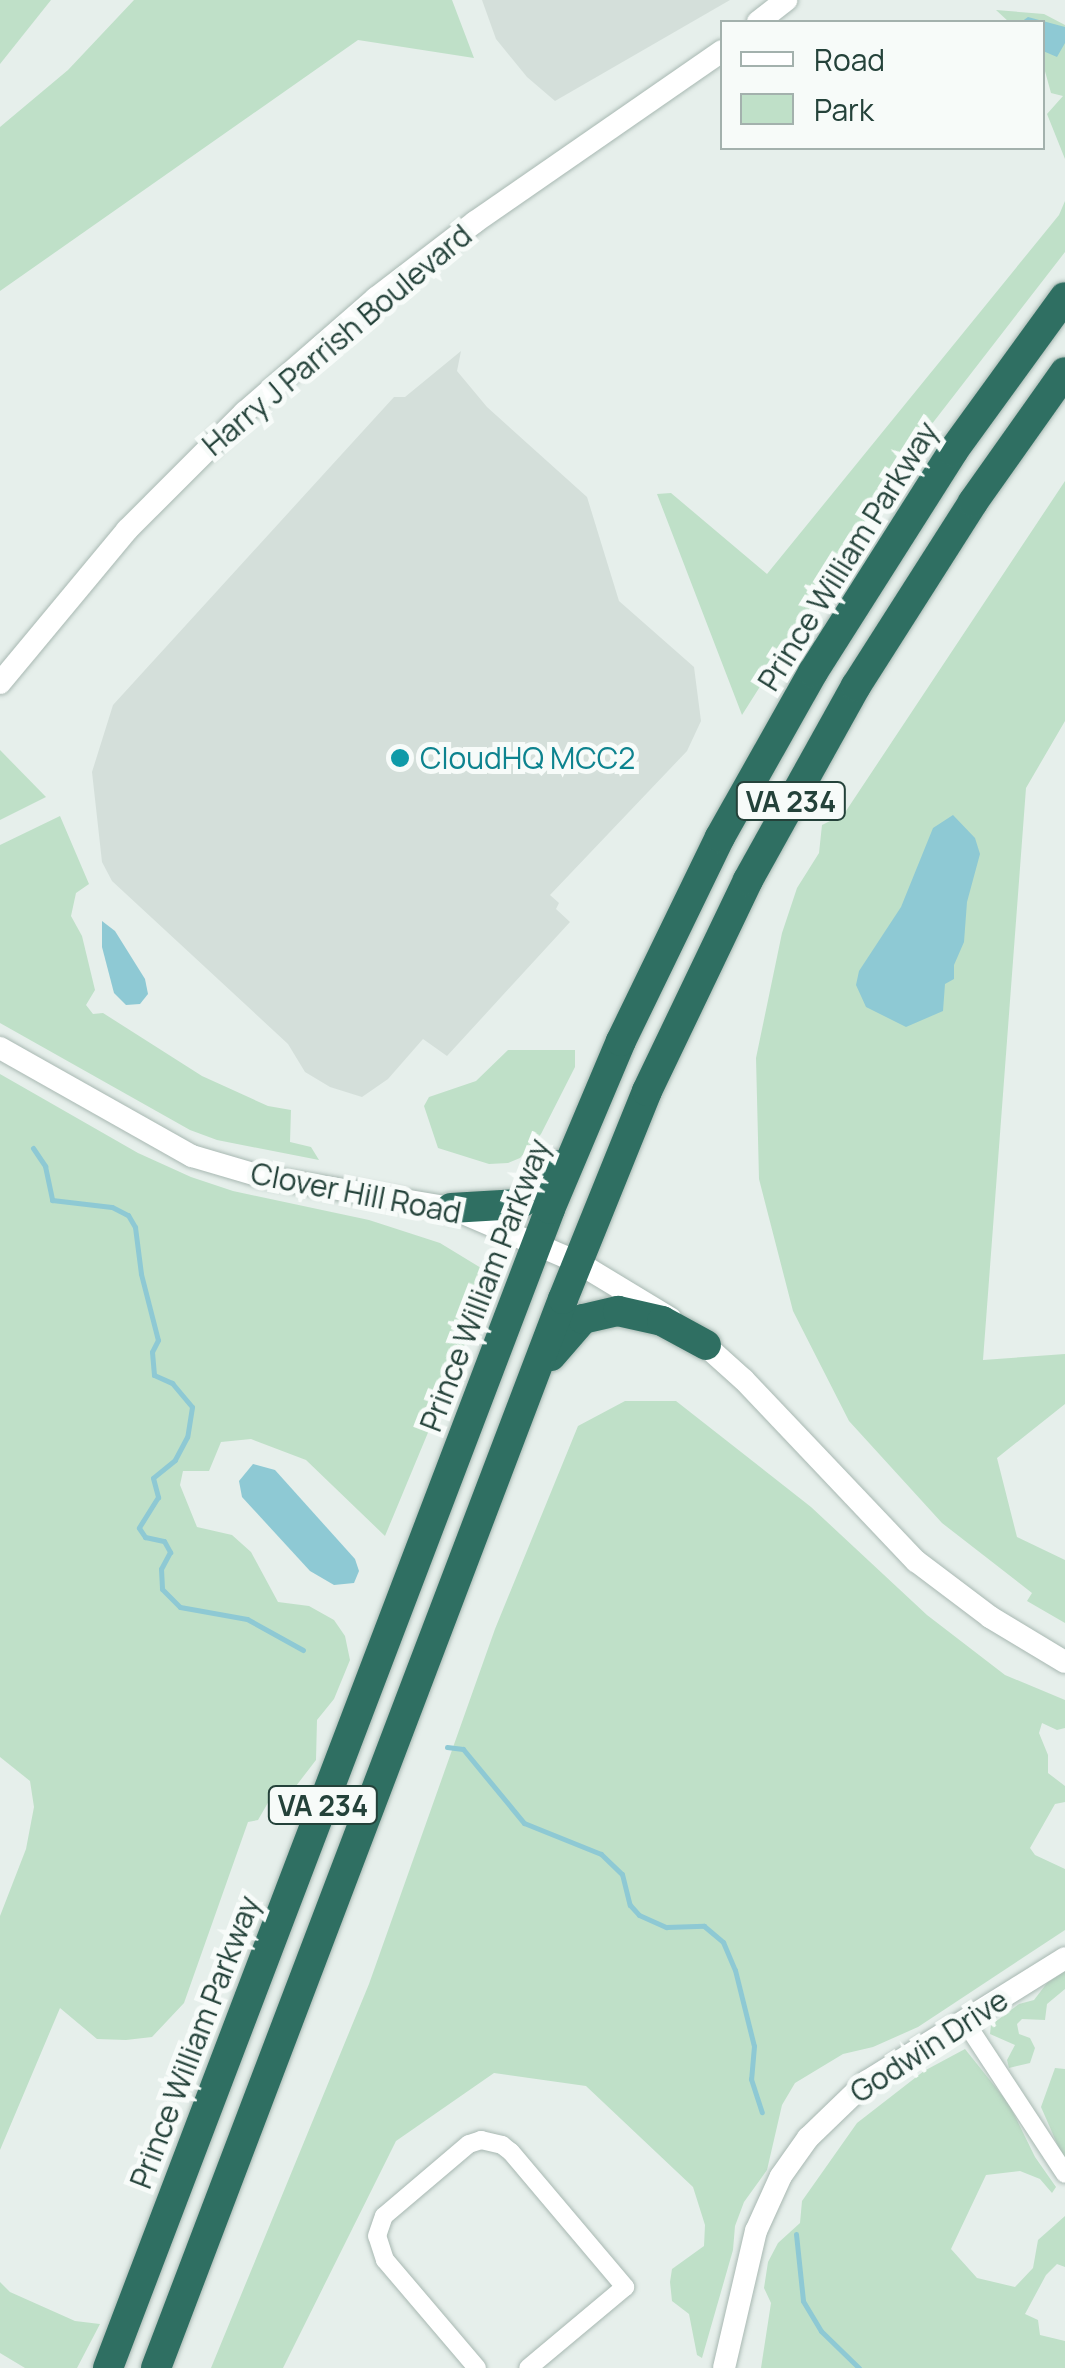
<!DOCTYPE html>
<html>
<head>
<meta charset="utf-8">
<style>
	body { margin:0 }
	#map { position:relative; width:1065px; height:2368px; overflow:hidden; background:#e6efeb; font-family:Manrope,sans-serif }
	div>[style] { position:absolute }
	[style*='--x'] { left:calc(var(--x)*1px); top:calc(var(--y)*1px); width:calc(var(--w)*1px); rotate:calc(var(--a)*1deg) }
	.built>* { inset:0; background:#d4dfda }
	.green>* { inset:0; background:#bfe0c8 }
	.water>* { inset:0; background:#8ec9d4 }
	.stream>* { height:5px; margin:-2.5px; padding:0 2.5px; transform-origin:2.5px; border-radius:2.5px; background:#8ec9d4 }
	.roads { filter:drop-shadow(0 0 2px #a8b8b2) drop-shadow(0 0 2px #a8b8b2) }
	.street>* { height:18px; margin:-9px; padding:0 9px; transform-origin:9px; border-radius:9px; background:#fff }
	.secondary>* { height:22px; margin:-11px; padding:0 11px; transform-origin:11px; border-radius:11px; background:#fff }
	.highway>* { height:30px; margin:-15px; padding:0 15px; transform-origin:15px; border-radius:15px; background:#2f6f62 }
	.dots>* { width:28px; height:28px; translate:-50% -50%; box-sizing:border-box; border:5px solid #f7fbf9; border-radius:50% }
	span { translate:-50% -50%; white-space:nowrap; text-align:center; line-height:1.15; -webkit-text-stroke:10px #f7fbf9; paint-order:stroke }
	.shield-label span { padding:2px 8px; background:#f7fbf9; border:2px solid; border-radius:8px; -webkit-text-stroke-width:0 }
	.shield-label { font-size:28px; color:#24423a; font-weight:700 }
	.street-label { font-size:30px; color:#24423a }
	.culture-label { font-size:30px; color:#0d838f }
	.left { translate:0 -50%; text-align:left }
	.legend { position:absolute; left:720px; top:20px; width:325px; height:130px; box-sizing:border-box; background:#f7fbf9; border:2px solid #a3b1ad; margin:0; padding:12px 18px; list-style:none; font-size:30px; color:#24423a }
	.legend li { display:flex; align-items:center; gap:20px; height:50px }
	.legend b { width:50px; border:2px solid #a3b1ad }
</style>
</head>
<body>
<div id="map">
	<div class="built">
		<i style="clip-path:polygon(482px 0,730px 0,555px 101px,527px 77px,496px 39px)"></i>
		<i style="clip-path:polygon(461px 351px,457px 371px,487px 407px,587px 497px,619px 601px,694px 667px,701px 721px,687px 751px,550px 895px,559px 903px,556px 909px,570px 922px,447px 1056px,423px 1039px,388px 1079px,362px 1097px,330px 1087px,305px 1072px,288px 1044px,112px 881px,102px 862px,92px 772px,113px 705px,394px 397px,405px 397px)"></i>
	</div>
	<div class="green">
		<i style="clip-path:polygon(0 0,51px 0,0 64px)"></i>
		<i style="clip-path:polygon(134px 0,452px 0,474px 58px,358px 40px,0 291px,0 127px,68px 70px)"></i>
		<i style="clip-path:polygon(996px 10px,1044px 14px,1065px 25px,1065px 159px,1047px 114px,1063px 96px,1051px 93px,1043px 64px,1042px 22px,1009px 22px)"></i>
		<i style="clip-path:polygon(1065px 201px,1065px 252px,904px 460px,742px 715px,657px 494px,671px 493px,767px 574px,1059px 215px)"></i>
		<i style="clip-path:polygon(1065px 481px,1065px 721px,1026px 788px,983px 1360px,1065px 1354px,1065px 1404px,997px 1458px,1017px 1537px,1065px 1560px,1065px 1623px,1027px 1601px,1032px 1593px,942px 1523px,849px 1421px,793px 1311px,759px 1179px,756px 1058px,782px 933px,797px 888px,819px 853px,822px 825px,844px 814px)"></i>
		<i style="clip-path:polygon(0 750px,46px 797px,0 820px)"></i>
		<i style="clip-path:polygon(60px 816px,89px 884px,76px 893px,71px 916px,82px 936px,95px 990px,86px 1005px,93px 1014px,103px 1013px,202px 1076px,268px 1106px,291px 1110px,290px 1142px,311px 1147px,319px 1160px,217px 1140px,190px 1130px,0 1023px,0 845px)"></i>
		<i style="clip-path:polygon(508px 1050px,575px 1050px,575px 1067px,541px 1134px,520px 1158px,508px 1163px,489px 1164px,438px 1148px,424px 1106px,429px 1097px,476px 1081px)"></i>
		<i style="clip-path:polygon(0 1074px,138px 1153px,191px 1177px,233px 1191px,369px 1220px,440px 1243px,486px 1271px,464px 1346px,385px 1536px,306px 1460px,251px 1439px,221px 1442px,209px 1471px,183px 1471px,180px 1485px,197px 1527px,232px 1535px,251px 1552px,278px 1602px,309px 1606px,334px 1620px,345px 1636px,350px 1660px,334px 1699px,317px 1720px,316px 1760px,296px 1786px,273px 1794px,258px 1820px,248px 1822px,184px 2003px,152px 2037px,126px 2040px,97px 2039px,60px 2008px,0 2150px,0 1916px,26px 1849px,34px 1807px,30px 1781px,0 1757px)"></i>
		<i style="clip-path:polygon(625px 1401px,676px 1401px,811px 1507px,927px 1615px,1005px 1675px,1065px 1700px,1065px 1728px,1057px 1730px,1042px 1723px,1039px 1733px,1048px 1755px,1048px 1773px,1065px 1786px,1065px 1802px,1055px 1804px,1030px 1848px,1035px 1855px,1065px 1869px,1065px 1930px,918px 2027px,873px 2047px,843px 2054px,795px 2083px,782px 2105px,767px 2170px,744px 2202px,735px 2226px,733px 2250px,702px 2358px,697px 2355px,689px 2314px,672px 2301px,670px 2282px,672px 2269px,704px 2246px,705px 2225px,693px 2187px,586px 2086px,494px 2073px,396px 2141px,283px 2368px,211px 2368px,369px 1984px,495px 1629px,578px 1426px)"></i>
		<i style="clip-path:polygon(1065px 1971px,1065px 1989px,1047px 2004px,1045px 2020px,1022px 2019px,1017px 2024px,1019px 2034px,1030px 2038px,1035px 2048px,1030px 2063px,1009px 2068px,1007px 2060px,1015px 2045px,990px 2034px,991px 2025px,1019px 2004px,1034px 2000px,1047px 1983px)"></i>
		<i style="clip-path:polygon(965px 2049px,1009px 2104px,1035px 2157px,1056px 2187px,1052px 2193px,1040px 2179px,1020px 2171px,986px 2175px,951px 2249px,977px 2278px,1015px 2287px,1033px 2268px,1038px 2240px,1065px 2216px,1065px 2267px,1057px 2264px,1046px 2275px,1025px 2314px,1038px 2320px,1040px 2335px,1065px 2341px,1065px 2368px,761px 2368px,771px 2303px,764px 2288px,768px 2262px,778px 2243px,800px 2223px,802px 2201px,857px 2123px,924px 2071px)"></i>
		<i style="clip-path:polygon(1055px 2068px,1065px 2069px,1065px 2162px,1041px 2107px)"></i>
		<i style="clip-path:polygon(0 2282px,10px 2292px,75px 2321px,100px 2324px,77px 2368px,25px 2368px,0 2353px)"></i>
	</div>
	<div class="water">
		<i style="clip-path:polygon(1028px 17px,1065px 27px,1065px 43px,1057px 57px,1043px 51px,1042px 22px,1021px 22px)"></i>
		<i style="clip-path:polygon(953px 815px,975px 838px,980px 854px,967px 902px,964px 942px,954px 965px,954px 979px,945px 984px,943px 1011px,906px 1027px,866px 1007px,856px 985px,859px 971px,901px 907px,933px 828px)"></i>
		<i style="clip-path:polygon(102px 921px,115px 931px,145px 979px,148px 994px,140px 1004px,126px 1005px,114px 993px,102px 947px)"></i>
		<i style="clip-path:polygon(253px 1464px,275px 1470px,355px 1559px,359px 1571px,354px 1583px,334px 1585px,310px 1571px,242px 1497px,239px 1481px)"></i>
	</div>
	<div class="stream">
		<i style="--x:33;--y:1148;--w:22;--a:56"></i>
		<i style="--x:45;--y:1166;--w:35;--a:78"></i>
		<i style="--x:52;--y:1200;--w:60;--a:6.7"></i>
		<i style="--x:112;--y:1207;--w:18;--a:27"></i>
		<i style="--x:128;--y:1215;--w:14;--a:60"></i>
		<i style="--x:135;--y:1227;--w:47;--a:82.7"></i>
		<i style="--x:141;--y:1274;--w:68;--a:75.6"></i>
		<i style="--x:158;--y:1340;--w:13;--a:117"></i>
		<i style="--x:152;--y:1352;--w:23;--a:85"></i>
		<i style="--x:154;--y:1375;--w:20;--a:24"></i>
		<i style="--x:172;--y:1383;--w:31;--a:50"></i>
		<i style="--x:192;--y:1407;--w:30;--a:99"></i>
		<i style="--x:187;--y:1437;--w:26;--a:118"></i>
		<i style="--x:175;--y:1460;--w:28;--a:141"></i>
		<i style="--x:153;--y:1478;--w:20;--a:75"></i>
		<i style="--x:158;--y:1497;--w:36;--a:122"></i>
		<i style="--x:139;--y:1528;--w:11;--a:56"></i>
		<i style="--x:145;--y:1537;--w:19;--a:12"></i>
		<i style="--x:164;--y:1541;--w:13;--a:61"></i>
		<i style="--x:170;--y:1552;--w:19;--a:118"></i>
		<i style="--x:161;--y:1569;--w:20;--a:87"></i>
		<i style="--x:162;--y:1589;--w:25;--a:45"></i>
		<i style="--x:180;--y:1607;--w:68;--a:10.2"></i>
		<i style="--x:247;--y:1619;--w:64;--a:29"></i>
		<i style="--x:447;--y:1747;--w:16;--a:7"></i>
		<i style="--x:463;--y:1749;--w:96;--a:50.5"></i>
		<i style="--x:524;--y:1823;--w:83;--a:21.9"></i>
		<i style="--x:601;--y:1854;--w:29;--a:44"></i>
		<i style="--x:622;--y:1874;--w:32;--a:76"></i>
		<i style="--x:630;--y:1905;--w:13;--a:48"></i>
		<i style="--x:639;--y:1915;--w:30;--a:24"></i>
		<i style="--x:666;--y:1927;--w:38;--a:-2"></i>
		<i style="--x:704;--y:1926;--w:25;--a:40"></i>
		<i style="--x:723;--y:1942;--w:30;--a:67"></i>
		<i style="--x:735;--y:1970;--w:78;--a:76"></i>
		<i style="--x:754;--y:2046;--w:33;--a:95"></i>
		<i style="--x:751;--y:2079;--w:35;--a:72"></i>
		<i style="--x:796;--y:2234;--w:67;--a:84"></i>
		<i style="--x:803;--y:2301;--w:35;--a:59"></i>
		<i style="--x:821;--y:2331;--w:53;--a:44.2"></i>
	</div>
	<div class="roads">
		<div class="street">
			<i style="--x:964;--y:2020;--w:184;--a:56.7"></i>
			<i style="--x:477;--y:2368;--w:142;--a:-130.4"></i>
			<i style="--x:385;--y:2260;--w:25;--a:-108"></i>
			<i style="--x:377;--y:2236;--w:21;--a:-71"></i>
			<i style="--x:384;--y:2216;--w:111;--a:-40.3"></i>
			<i style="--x:469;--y:2144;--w:13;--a:-18"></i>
			<i style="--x:481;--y:2140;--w:22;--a:13"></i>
			<i style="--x:502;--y:2145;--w:11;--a:38"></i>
			<i style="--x:511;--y:2152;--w:177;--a:49.8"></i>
			<i style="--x:625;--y:2287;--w:126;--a:140.1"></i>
		</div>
		<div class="secondary">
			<i style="--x:758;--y:22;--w:36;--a:-38"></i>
			<i style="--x:0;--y:683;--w:199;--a:-50.3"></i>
			<i style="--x:127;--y:530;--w:167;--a:-45"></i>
			<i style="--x:245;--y:412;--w:174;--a:-41"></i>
			<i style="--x:376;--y:298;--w:125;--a:-37.5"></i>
			<i style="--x:475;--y:222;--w:300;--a:-34.7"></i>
			<i style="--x:0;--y:1048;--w:220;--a:29.4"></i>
			<i style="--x:192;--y:1156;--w:71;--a:16.4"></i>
			<i style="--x:260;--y:1176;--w:194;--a:9.5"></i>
			<i style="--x:451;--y:1208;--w:137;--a:23.2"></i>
			<i style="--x:577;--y:1262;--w:109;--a:31.1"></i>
			<i style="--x:696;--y:1337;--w:64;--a:41.9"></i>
			<i style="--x:744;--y:1380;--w:250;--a:46.5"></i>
			<i style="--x:916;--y:1561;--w:93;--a:37.1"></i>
			<i style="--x:990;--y:1617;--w:87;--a:31"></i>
			<i style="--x:724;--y:2368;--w:141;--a:-76.9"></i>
			<i style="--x:756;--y:2231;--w:60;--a:-65.6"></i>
			<i style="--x:781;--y:2176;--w:47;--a:-54.6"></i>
			<i style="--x:808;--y:2138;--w:81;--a:-44"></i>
			<i style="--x:866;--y:2082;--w:234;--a:-31.9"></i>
		</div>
		<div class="highway">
			<i style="--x:451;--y:1208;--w:68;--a:-3.4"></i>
			<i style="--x:519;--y:1204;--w:19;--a:-32"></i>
			<i style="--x:535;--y:1194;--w:36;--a:-53"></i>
			<i style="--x:551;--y:1356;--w:49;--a:-49.1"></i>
			<i style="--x:583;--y:1319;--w:36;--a:-13"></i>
			<i style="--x:618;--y:1311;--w:45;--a:12.8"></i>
			<i style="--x:662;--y:1321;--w:50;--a:28.6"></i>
			<i style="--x:108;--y:2368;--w:1240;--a:-69.12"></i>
			<i style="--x:550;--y:1209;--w:182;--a:-67.1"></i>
			<i style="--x:621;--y:1041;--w:227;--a:-64.1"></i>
			<i style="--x:720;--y:837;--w:189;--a:-60.6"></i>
			<i style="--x:813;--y:672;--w:262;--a:-57.6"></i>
			<i style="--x:953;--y:451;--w:190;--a:-54"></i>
			<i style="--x:156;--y:2368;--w:1144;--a:-69.16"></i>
			<i style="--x:563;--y:1299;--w:224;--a:-68"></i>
			<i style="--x:647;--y:1091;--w:234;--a:-64.4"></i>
			<i style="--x:748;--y:880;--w:222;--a:-60.9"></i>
			<i style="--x:856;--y:686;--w:218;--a:-57.5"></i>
			<i style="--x:973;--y:502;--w:159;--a:-54.7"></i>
		</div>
	</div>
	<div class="dots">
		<i style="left:400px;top:758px;background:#0f9aa8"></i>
	</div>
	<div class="shield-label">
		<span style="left:791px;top:801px">VA 234</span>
		<span style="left:323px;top:1805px">VA 234</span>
	</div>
	<div class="street-label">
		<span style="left:337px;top:340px;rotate:-40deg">Harry J Parrish Boulevard</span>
		<span style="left:848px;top:556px;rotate:-58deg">Prince William Parkway</span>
		<span style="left:356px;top:1193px;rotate:11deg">Clover Hill Road</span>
		<span style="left:485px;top:1285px;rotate:-69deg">Prince William Parkway</span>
		<span style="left:195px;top:2042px;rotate:-69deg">Prince William Parkway</span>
		<span style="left:929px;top:2046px;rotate:-33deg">Godwin Drive</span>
	</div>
	<div class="culture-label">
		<span class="left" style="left:420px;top:758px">CloudHQ MCC2</span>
	</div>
	<ul class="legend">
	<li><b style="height:12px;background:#fff"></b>Road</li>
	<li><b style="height:28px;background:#bfe0c8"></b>Park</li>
	</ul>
</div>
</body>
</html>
